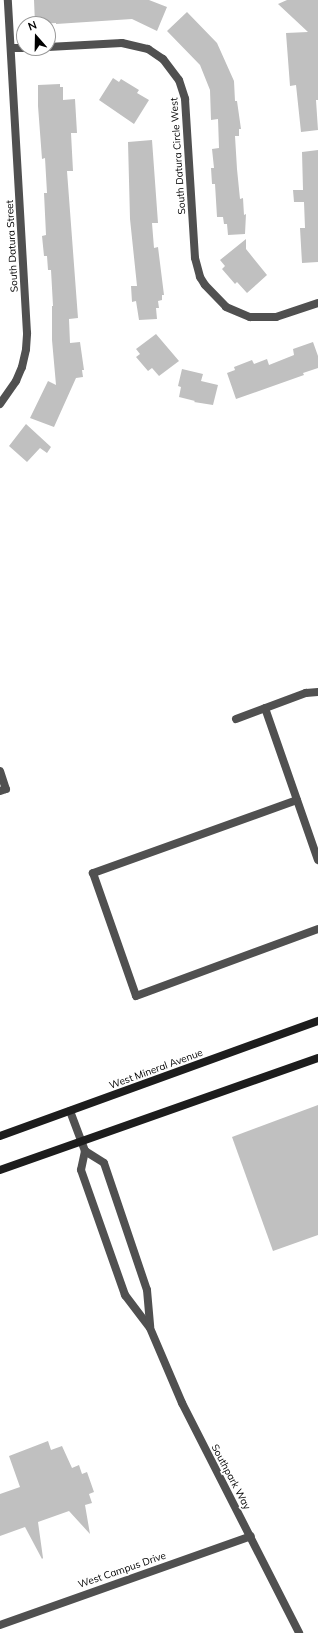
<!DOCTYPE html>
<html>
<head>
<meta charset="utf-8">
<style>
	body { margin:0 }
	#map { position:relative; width:318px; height:1633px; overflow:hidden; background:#fff; font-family:Mulish,sans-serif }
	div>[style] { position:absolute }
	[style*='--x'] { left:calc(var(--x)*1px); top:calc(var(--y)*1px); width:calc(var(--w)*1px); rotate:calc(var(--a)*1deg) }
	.building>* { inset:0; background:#c0c0c0 }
	.service>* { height:8px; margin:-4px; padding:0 4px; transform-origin:4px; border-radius:4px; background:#505050 }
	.minor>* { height:8px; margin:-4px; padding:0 4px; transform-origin:4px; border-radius:4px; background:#505050 }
	.secondary>* { height:8px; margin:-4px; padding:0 4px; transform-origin:4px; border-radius:4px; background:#1d1d1d }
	span { translate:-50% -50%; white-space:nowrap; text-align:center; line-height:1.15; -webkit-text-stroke:3.5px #fff; paint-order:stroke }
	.street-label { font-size:10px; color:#000 }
	.north { position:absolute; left:16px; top:16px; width:40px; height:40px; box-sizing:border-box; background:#fff; border:1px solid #999; border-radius:50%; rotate:340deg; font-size:11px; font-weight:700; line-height:16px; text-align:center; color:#000 }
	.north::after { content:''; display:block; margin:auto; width:14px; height:18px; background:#000; clip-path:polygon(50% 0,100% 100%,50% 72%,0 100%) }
</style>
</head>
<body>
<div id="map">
	<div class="building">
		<i style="clip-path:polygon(34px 0,149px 0,167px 7px,157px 31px,132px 19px,56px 24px,56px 23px,35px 24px)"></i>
		<i style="clip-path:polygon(287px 0,318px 0,318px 100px,316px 100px,318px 130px,301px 132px,296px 85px,290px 86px,286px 33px,308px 32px,278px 4px)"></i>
		<i style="clip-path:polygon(187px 12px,217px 43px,234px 81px,235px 101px,237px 101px,241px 129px,239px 129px,239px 136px,235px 136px,237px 169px,240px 199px,243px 198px,244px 215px,246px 214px,245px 234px,228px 235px,227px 224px,224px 224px,223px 217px,217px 217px,215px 184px,212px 184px,211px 168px,214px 168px,212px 149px,219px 148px,218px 119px,211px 120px,210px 90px,200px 65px,167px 31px)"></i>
		<i style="clip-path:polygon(113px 78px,119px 82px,121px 79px,139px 90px,137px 93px,149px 100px,134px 124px,99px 100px)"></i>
		<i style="clip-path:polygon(60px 84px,60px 87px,63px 87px,63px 100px,75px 99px,77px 133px,71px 133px,73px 171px,67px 171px,78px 318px,69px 319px,70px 343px,80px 342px,84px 370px,82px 370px,83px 377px,76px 378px,54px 427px,30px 418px,48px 381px,56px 385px,52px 340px,52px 306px,53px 306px,51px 270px,48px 270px,47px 256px,44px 256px,42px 236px,46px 235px,44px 193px,47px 193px,45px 158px,42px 159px,38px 106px,38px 85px)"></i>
		<i style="clip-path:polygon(152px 140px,158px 223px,152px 223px,154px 248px,158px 247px,164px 295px,162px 295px,162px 300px,158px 301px,159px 308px,156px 308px,157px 319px,139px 320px,136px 301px,132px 302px,131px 286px,137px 286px,130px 219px,128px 142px)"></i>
		<i style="clip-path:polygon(318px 150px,318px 262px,302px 263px,300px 228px,305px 228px,304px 202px,294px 202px,293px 190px,303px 190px,302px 152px)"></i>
		<i style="clip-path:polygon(246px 239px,246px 249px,267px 275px,247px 293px,237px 282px,235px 284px,222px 269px,225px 266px,220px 260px)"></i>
		<i style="clip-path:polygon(156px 334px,179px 361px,159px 376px,152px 368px,148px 371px,136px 357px,140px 354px,136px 349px)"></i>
		<i style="clip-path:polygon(313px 342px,318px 356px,318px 368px,303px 373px,304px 375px,236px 399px,227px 373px,235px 370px,234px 367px,252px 360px,254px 364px,267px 359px,269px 365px,294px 355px,293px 349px)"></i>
		<i style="clip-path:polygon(182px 369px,203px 374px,201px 381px,218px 385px,213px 405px,194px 402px,195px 401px,179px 397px,181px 387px,178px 386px)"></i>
		<i style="clip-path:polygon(26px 424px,51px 447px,47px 453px,40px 448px,27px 462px,9px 446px)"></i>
		<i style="clip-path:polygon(318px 1105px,318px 1235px,273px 1251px,232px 1137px)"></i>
		<i style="clip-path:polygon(48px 1441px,51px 1450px,62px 1446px,72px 1468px,79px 1465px,82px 1474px,87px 1472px,94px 1492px,89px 1494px,92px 1503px,85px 1505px,90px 1534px,69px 1511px,38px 1522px,43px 1558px,42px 1559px,25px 1527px,0 1536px,0 1494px,20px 1487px,9px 1456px)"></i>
	</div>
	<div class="service">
		<i style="--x:265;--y:708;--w:161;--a:70.8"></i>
		<i style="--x:236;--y:719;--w:75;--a:-20.4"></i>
		<i style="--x:306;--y:693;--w:12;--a:-5"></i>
		<i style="--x:0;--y:771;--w:19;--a:72"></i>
		<i style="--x:6;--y:789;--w:6;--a:162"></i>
		<i style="--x:297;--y:800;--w:217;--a:160.3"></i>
		<i style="--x:93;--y:873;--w:130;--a:70.7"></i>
		<i style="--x:136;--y:996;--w:194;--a:-20.2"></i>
	</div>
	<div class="minor">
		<i style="--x:48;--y:47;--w:74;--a:-3.1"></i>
		<i style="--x:122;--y:43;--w:27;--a:13"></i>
		<i style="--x:148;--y:49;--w:18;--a:34"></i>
		<i style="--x:163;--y:59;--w:26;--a:53"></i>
		<i style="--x:179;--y:80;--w:20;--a:72"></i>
		<i style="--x:185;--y:99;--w:159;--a:86.4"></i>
		<i style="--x:195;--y:258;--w:20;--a:75"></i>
		<i style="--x:200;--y:277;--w:9;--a:58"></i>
		<i style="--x:205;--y:285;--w:30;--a:46"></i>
		<i style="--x:226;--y:307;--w:26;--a:23"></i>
		<i style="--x:250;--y:317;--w:26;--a:0"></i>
		<i style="--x:276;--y:317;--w:44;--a:-18.4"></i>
		<i style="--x:11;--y:48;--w:13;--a:0"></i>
		<i style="--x:0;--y:404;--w:28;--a:-55"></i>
		<i style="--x:16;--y:381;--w:15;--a:-67"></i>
		<i style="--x:22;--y:367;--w:18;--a:-77"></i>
		<i style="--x:26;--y:349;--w:16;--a:-86"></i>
		<i style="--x:27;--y:333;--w:334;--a:-93.3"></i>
		<i style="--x:70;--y:1111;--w:43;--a:69.4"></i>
		<i style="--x:85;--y:1151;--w:19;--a:102"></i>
		<i style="--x:81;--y:1170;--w:133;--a:70.6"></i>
		<i style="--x:125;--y:1295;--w:41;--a:52.9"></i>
		<i style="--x:150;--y:1328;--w:82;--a:66.9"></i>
		<i style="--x:182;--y:1403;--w:258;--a:63"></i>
		<i style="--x:85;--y:1151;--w:22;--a:32"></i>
		<i style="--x:104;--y:1163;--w:134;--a:71.3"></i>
		<i style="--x:147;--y:1290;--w:37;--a:85"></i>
		<i style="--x:0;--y:1625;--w:266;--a:-19.5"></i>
	</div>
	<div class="secondary">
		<i style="--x:0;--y:1136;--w:338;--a:-19.9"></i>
		<i style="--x:0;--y:1170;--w:337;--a:-19.4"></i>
	</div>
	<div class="street-label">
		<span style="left:178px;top:156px;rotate:-94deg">South Datura Circle West</span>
		<span style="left:12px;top:246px;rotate:-93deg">South Datura Street</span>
		<span style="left:156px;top:1069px;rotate:-20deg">West Mineral Avenue</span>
		<span style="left:231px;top:1477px;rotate:62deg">Southpark Way</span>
		<span style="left:122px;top:1570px;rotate:-19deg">West Campus Drive</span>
	</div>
	<div class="north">N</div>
</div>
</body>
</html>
